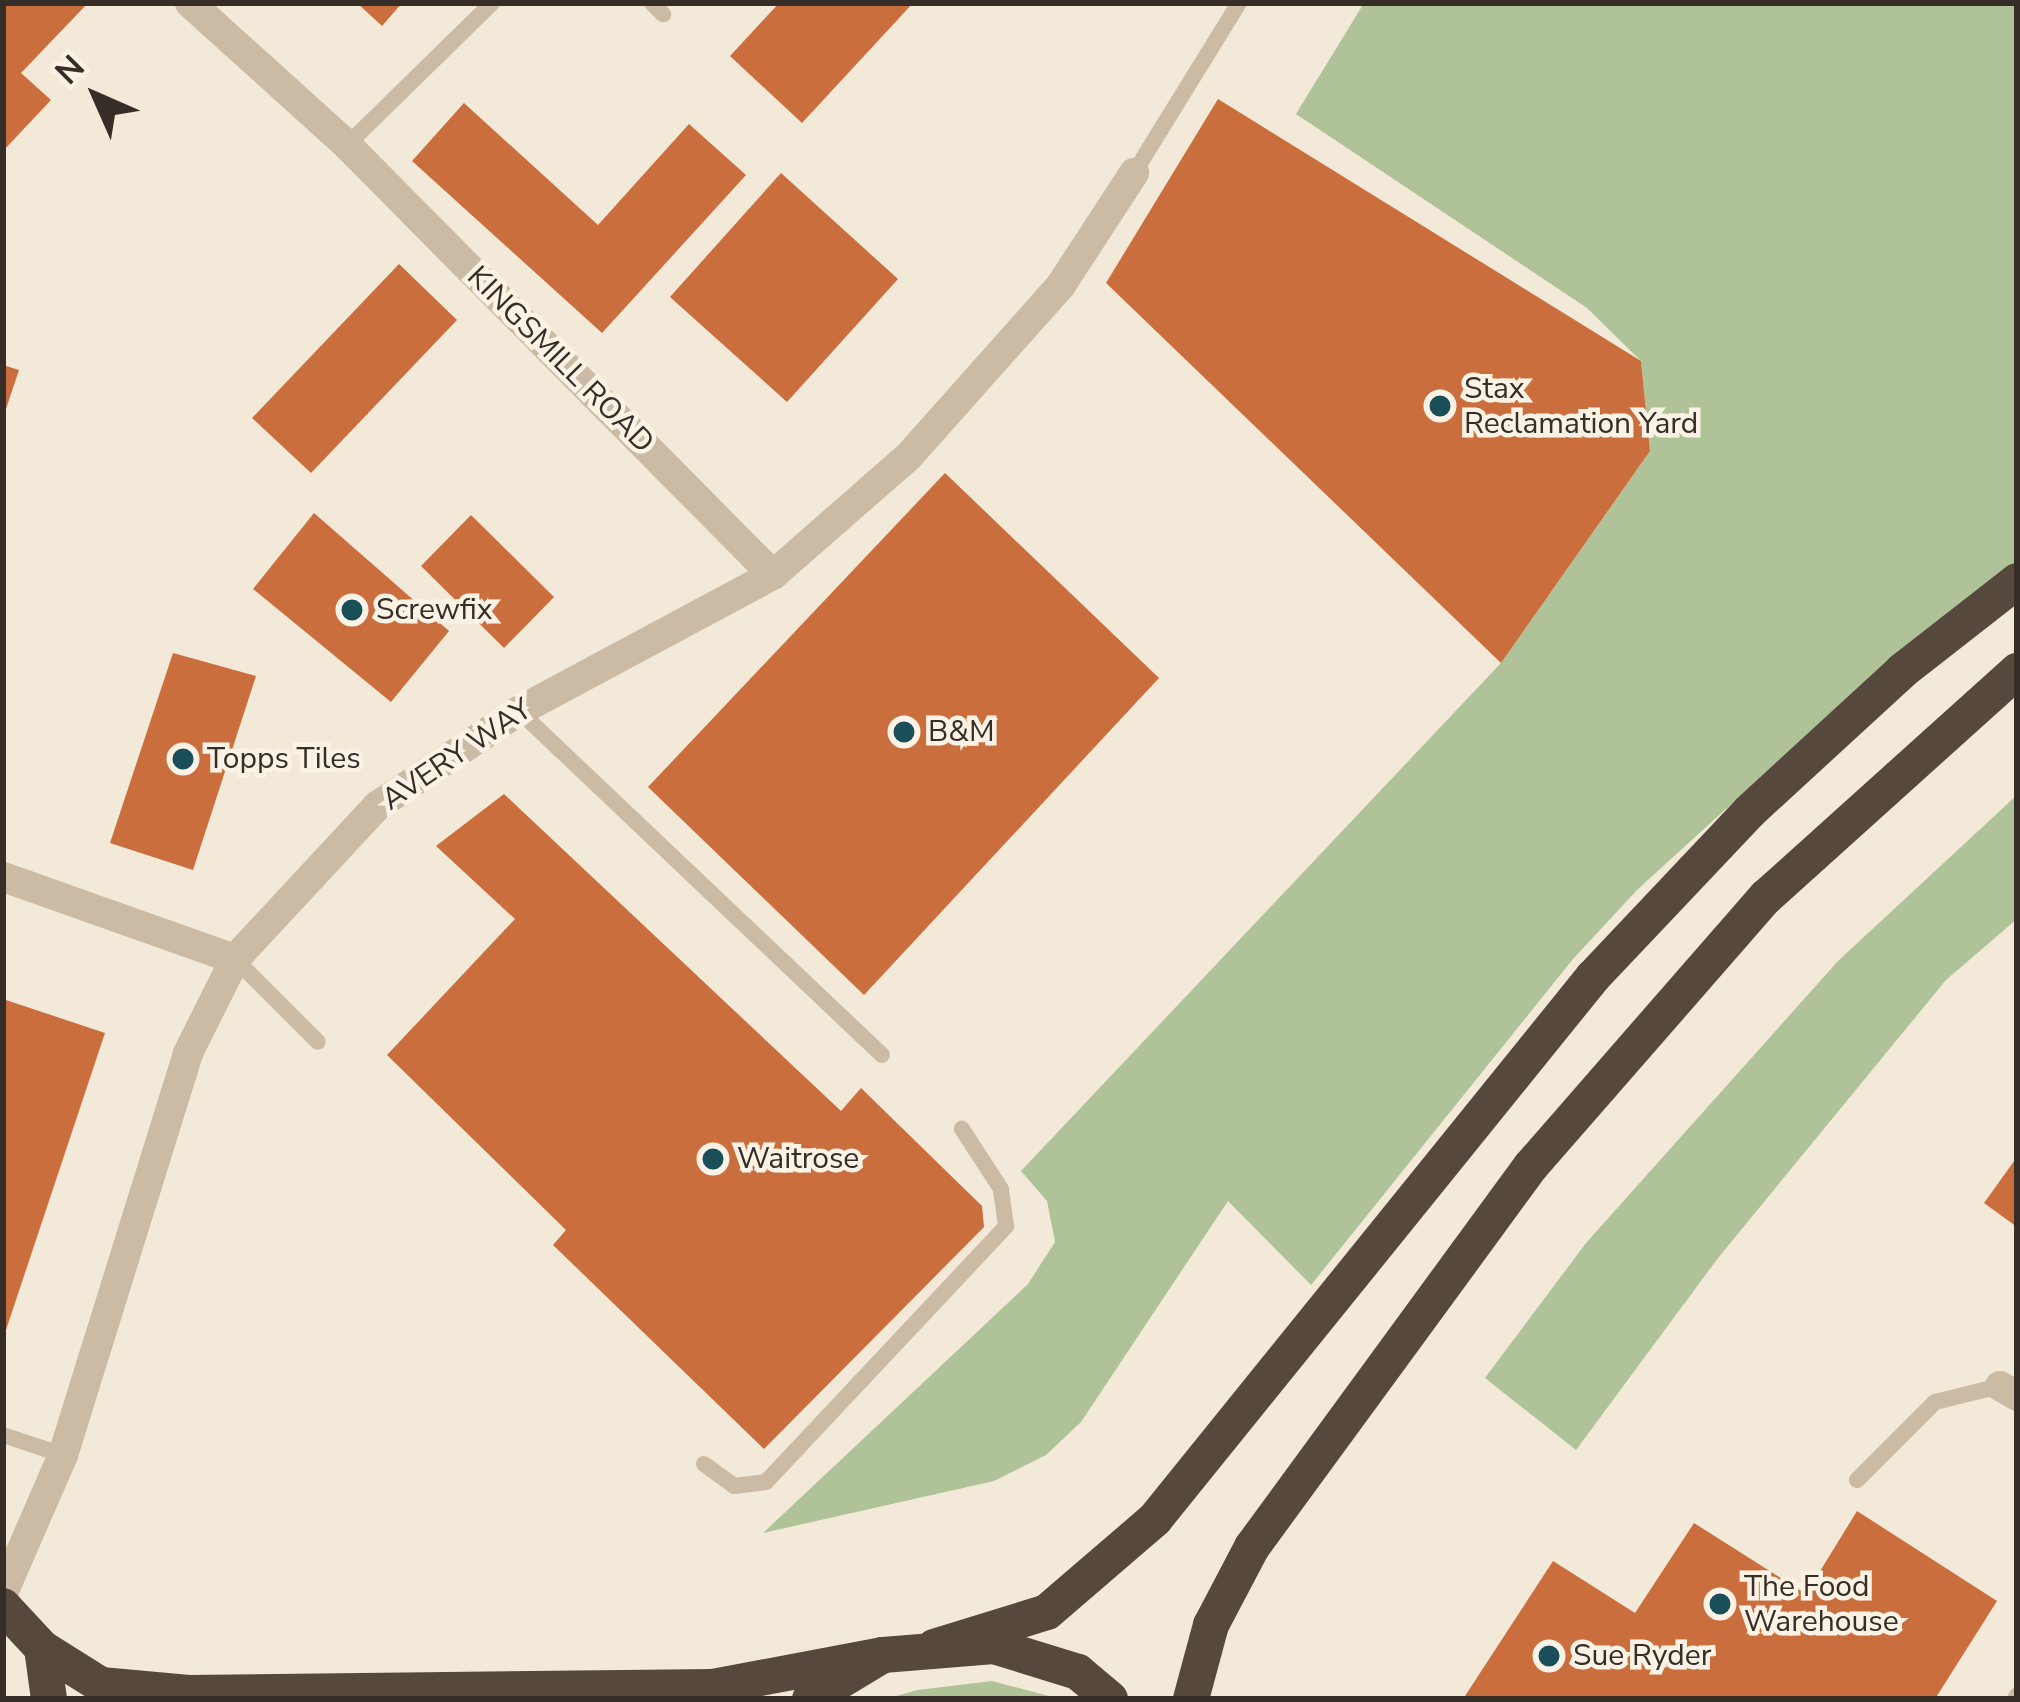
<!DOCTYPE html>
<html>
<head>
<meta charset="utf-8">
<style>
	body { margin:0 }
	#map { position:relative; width:2020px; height:1702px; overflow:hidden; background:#f2e9d9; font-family:"Nunito Sans",sans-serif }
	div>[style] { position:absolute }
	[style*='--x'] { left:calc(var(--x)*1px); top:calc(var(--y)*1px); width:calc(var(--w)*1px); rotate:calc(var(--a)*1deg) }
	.green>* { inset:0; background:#b0c298 }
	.building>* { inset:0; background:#cb6e3e }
	.lane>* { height:16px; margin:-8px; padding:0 8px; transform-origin:8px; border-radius:8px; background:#cbbaa4 }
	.street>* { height:30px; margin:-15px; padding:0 15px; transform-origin:15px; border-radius:15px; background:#cbbaa4 }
	.highway>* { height:36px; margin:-18px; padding:0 18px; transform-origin:18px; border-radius:18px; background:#57483d }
	.dots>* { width:33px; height:33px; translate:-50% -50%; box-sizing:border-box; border:6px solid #faf2e5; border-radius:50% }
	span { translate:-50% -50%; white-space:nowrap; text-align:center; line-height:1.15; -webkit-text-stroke:9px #faf2e5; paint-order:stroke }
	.street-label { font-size:30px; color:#362d26 }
	.poi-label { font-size:30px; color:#362d26 }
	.left { translate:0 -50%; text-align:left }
	.frame { position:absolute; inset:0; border:6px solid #362d26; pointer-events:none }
	.north { position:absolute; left:36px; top:36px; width:120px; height:120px; -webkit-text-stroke:9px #faf2e5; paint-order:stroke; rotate:315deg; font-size:33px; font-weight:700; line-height:48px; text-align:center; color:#362d26 }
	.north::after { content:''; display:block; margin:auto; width:42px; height:54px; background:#362d26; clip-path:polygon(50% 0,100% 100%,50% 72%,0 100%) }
</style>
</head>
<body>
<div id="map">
	<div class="green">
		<i style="clip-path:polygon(1364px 3px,2017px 3px,2017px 561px,1850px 696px,1638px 889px,1573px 959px,1311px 1285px,1228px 1201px,1081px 1422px,1046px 1455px,994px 1481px,763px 1533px,1028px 1284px,1055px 1242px,1047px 1201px,1021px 1171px,1501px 663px,1650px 451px,1641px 361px,1587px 308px,1296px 114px)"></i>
		<i style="clip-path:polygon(2017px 795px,2017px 919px,1946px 980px,1718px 1258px,1576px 1450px,1485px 1378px,1586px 1243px,1838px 961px)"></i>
		<i style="clip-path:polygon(992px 1681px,1060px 1699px,885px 1699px,918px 1690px)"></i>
	</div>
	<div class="building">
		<i style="clip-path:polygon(3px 3px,88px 3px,21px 73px,51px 100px,3px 151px)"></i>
		<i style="clip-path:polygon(357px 3px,402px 3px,382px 26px)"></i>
		<i style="clip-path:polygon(779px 3px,913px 3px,802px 123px,730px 56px)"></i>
		<i style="clip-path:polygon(1218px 99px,1641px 361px,1650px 451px,1501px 663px,1106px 283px)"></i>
		<i style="clip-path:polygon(464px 103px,598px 225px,689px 124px,746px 175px,602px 333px,412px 161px)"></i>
		<i style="clip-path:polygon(781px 173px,898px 279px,787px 402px,670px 297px)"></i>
		<i style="clip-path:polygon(399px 264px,457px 320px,311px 473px,252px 418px)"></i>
		<i style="clip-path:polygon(3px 365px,19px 370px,4px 415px,3px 415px)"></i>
		<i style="clip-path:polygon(945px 473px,1159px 678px,864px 995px,648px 787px)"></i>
		<i style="clip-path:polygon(314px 513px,449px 631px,391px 702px,253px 589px)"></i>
		<i style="clip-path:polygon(471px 515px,554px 597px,504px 648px,421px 566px)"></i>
		<i style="clip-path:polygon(173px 653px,256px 676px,193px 870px,110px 843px)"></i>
		<i style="clip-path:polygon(504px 794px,841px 1111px,861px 1088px,982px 1206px,984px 1227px,764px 1449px,553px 1245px,566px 1230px,387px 1055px,515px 919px,436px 846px)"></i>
		<i style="clip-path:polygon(3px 999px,105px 1033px,4px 1336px,3px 1336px)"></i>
		<i style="clip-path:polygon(2017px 1157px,2017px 1227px,1984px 1203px)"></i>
		<i style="clip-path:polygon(1857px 1511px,1997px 1601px,1935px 1699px,1463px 1699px,1553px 1561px,1635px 1613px,1694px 1523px,1806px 1594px)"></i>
	</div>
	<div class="lane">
		<i style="--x:652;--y:3;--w:16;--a:45"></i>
		<i style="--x:347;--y:145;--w:203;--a:-44.4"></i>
		<i style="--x:1134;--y:173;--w:200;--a:-58.3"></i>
		<i style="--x:519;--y:711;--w:500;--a:43.46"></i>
		<i style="--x:235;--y:959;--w:117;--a:45"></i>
		<i style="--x:3;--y:1435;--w:63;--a:18.4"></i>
		<i style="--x:704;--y:1464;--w:37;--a:36"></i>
		<i style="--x:734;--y:1486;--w:32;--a:-7"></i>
		<i style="--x:766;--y:1482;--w:351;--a:-46.8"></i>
		<i style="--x:1006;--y:1226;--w:37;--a:-98"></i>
		<i style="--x:1001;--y:1189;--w:72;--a:-123"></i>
		<i style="--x:1857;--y:1480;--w:110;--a:-45"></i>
		<i style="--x:1935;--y:1402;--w:67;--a:-13.8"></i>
		<i style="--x:2015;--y:1699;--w:4;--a:-63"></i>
	</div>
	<div class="street">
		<i style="--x:190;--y:3;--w:212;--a:42.1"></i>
		<i style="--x:347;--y:145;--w:605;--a:45.27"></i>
		<i style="--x:3;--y:877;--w:246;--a:19.5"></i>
		<i style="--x:2000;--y:1386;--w:20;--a:30"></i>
		<i style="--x:3;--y:1593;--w:150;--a:-66.5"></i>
		<i style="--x:63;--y:1455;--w:421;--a:-72.7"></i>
		<i style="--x:188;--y:1053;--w:105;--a:-63.4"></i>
		<i style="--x:235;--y:959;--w:209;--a:-47.1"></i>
		<i style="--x:377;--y:806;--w:171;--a:-33.8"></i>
		<i style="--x:519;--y:711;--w:288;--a:-28.2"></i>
		<i style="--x:773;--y:575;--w:179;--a:-41.2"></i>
		<i style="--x:908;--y:457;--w:230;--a:-48.3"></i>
		<i style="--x:1061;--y:285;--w:134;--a:-56.9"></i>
	</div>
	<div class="highway">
		<i style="--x:3;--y:1606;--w:57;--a:47.1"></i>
		<i style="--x:42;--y:1648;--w:51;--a:82.2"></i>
		<i style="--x:934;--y:1647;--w:118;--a:-17.2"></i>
		<i style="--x:1047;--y:1612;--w:143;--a:-40.7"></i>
		<i style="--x:1155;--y:1519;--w:697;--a:-51.06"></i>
		<i style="--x:1593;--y:977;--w:228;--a:-46.6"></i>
		<i style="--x:1750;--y:811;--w:207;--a:-42.6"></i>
		<i style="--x:1902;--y:671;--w:146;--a:-38"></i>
		<i style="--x:42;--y:1648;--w:70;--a:32.1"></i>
		<i style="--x:101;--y:1685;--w:88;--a:5.2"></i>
		<i style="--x:189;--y:1693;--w:524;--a:-0.66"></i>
		<i style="--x:713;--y:1687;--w:173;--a:-10.7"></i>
		<i style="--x:810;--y:1699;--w:85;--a:-31.1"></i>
		<i style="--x:883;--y:1655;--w:111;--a:-4.6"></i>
		<i style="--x:994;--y:1646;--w:88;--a:17.2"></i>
		<i style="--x:1078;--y:1672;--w:42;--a:40.2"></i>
		<i style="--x:1191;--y:1699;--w:77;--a:-74.9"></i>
		<i style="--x:1211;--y:1625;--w:88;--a:-62.3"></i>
		<i style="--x:1252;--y:1547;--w:472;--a:-53.8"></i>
		<i style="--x:1531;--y:1166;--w:357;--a:-48.9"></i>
		<i style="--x:1766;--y:897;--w:338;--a:-42"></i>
	</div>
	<div class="dots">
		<i style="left:1440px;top:406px;background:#1a4e59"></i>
		<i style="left:352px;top:610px;background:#1a4e59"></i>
		<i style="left:904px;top:732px;background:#1a4e59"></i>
		<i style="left:183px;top:759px;background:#1a4e59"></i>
		<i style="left:713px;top:1159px;background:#1a4e59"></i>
		<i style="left:1720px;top:1604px;background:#1a4e59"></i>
		<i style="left:1549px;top:1656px;background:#1a4e59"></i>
	</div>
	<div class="street-label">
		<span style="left:560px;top:360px;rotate:45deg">KINGSMILL ROAD</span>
		<span style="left:457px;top:755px;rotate:-34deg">AVERY WAY</span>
	</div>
	<div class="poi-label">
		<span class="left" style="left:1464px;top:406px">Stax<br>Reclamation Yard</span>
		<span class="left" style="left:376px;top:610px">Screwfix</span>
		<span class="left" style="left:928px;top:732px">B&amp;M</span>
		<span class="left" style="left:207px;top:759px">Topps Tiles</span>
		<span class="left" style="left:737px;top:1159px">Waitrose</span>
		<span class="left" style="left:1744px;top:1604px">The Food<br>Warehouse</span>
		<span class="left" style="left:1573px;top:1656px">Sue Ryder</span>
	</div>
	<div class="frame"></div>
	<div class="north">N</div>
</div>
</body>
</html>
